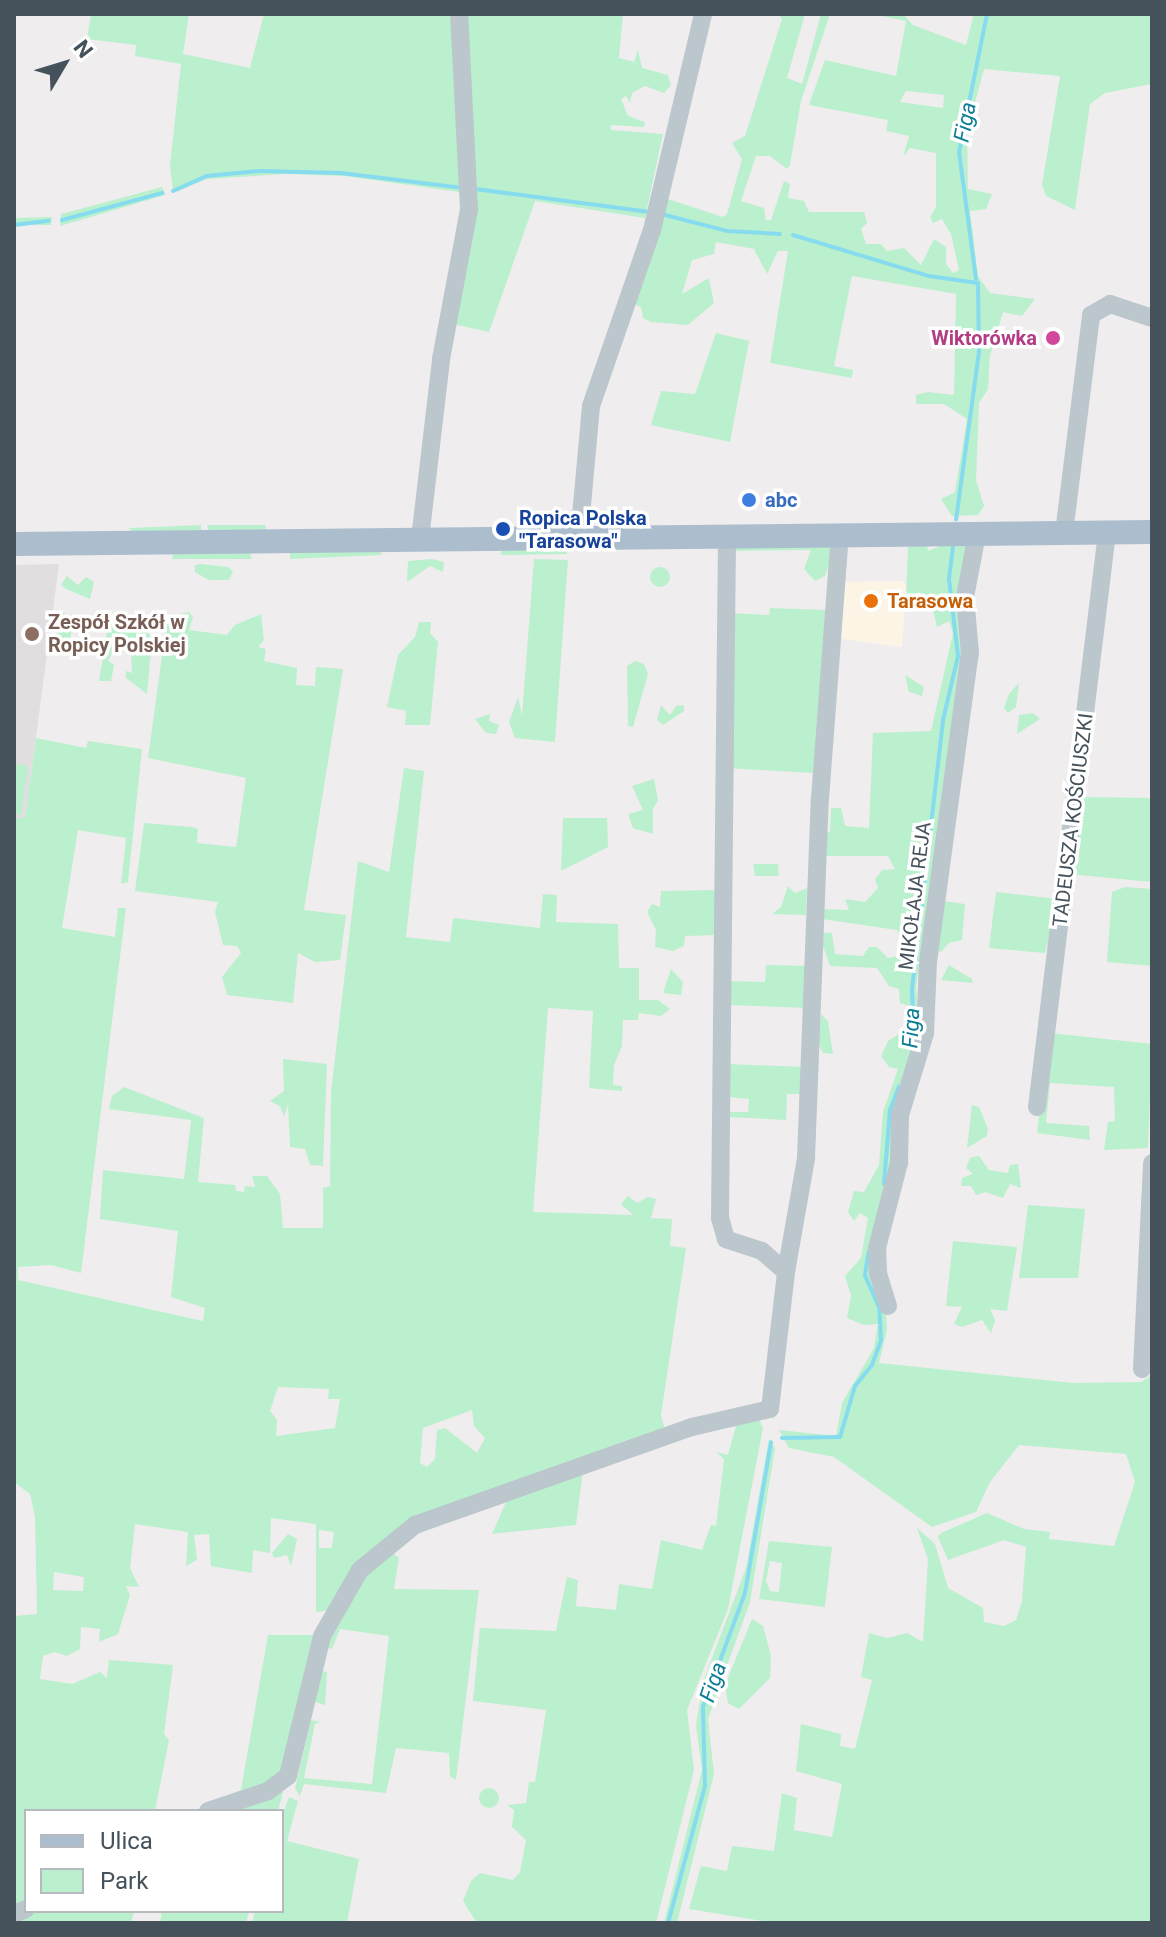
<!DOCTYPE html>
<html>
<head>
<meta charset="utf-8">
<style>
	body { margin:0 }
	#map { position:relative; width:1166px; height:1937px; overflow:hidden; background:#f0edee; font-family:Roboto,sans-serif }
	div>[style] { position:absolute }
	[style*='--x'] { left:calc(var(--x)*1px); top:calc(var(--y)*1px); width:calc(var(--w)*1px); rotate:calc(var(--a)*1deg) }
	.commercial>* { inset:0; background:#fcf5e6 }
	.education>* { inset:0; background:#e1dee0 }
	.green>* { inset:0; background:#baf0cd }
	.round { border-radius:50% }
	.stream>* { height:4px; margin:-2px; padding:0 2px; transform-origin:2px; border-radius:2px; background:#86dcee }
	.minor>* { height:18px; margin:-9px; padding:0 9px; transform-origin:9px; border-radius:9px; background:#bbc6cd }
	.major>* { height:24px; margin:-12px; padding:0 12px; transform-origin:12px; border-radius:12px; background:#acbece }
	.dots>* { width:22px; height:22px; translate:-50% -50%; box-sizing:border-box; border:4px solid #fff; border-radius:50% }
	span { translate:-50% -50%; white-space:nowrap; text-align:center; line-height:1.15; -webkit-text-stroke:7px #fff; paint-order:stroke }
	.hotel-label { font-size:20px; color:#b23c85; font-weight:700 }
	.right { translate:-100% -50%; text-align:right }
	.shop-label { font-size:20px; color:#366cbe; font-weight:700 }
	.left { translate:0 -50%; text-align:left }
	.transit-label { font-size:20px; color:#164399; font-weight:700 }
	.food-label { font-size:20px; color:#c56008; font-weight:700 }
	.education-label { font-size:20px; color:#785e54; font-weight:700 }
	.street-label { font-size:20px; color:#45525c }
	.water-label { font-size:22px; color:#0a7d94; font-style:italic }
	.frame { position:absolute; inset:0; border:16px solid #45525c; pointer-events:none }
	.legend { position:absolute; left:24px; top:1809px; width:260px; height:104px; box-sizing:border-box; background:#fff; border:2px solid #b5babe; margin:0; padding:10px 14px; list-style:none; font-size:24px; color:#45525c }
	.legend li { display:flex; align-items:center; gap:16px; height:40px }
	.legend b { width:40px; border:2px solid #b5babe }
	.north { position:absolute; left:24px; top:24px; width:80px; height:80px; -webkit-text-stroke:6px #fff; paint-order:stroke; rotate:52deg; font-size:22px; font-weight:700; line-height:32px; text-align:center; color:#45525c }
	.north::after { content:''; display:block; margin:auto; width:28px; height:36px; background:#45525c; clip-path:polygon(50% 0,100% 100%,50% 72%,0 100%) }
</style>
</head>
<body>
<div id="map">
	<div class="commercial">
		<i style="clip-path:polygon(904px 581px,910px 604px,905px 606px,902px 647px,835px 638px,839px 582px)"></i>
	</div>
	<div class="education">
		<i style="clip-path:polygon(59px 564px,25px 819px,14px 818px,14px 565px)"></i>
	</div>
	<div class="green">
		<i style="clip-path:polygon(91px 14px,189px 14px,183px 54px,250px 68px,264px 14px,454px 14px,466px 193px,345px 176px,286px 174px,207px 179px,173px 193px,170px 165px,181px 64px,135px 56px,136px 45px,87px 39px)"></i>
		<i style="clip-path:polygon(462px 14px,623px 14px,619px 58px,634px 62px,638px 50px,642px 68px,668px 75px,671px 85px,664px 93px,645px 86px,632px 93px,630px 103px,626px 96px,621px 99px,628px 116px,645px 122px,644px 127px,611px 125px,611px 130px,663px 134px,645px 218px,535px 201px,489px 332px,453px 324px,469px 240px)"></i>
		<i style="clip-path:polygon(evenodd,779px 14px,805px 14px,787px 78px,802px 84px,821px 14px,830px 14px,801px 101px,790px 165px,787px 169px,770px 156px,756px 156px,741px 201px,764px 208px,766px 220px,771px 220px,784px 181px,790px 184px,788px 198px,804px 201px,809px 212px,864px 212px,867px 223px,861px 229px,866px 244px,881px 244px,887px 251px,904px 248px,921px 265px,934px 239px,946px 247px,946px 264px,953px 273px,959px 270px,951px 234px,942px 219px,933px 223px,930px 217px,936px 207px,936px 153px,910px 148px,903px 157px,909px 136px,886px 131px,888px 120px,809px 105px,825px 60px,896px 76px,906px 21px,872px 14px,903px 14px,913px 25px,966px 45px,974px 14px,1152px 14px,1152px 84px,1105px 93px,1090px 104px,1075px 210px,1046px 196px,1042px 185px,1060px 76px,984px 69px,967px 132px,968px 189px,992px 194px,986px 209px,970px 211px,978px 276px,990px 293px,1035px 299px,1022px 316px,1003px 312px,990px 356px,988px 389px,979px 403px,976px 480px,984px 506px,978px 515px,952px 516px,941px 499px,955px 492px,967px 419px,944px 404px,916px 404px,916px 395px,928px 392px,954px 395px,956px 294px,852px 276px,834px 366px,853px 370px,852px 378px,770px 363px,788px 251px,778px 251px,767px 274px,754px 249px,716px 242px,714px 254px,692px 260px,682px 294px,709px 278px,714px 303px,688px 325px,651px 322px,643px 318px,641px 307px,629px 302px,665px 198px,723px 217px,727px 214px,742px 159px,732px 143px,745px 136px,782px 19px,779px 14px,906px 91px,944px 95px,943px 108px,900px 102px,906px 91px)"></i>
		<i style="clip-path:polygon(162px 187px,165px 195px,60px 226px,61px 214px)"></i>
		<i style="clip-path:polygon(52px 217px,51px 225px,14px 225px,14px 218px)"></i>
		<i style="clip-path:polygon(716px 333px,749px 341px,730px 442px,651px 425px,661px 391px,695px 394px)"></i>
		<i style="clip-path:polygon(201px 525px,201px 530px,132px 533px,129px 528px)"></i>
		<i style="clip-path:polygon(207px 525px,266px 525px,265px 531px,209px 531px)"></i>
		<i style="clip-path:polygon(927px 544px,928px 551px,945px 544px,967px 546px,964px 644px,916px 988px,921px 1029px,881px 1223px,887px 1330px,879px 1363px,1073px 1383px,1141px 1382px,1151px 1376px,1152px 1923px,775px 1923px,689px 1909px,701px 1866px,727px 1871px,732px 1846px,774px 1851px,782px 1793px,797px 1798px,794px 1830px,832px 1837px,842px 1784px,796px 1771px,801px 1724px,841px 1734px,840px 1746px,855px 1749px,872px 1680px,861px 1677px,869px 1633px,887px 1638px,907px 1633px,923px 1642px,928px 1559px,917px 1528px,905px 1517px,935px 1544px,948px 1588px,983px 1608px,984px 1622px,1004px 1626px,1016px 1620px,1022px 1601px,1026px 1547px,1004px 1540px,948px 1560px,938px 1537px,941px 1533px,987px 1513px,1024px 1529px,1050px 1532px,1049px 1539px,1114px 1546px,1135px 1482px,1126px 1454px,1019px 1445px,990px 1482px,976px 1512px,932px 1527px,834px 1457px,789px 1448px,779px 1430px,836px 1436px,842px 1403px,874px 1348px,878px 1324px,864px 1325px,847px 1318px,851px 1296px,845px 1276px,861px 1258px,868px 1218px,860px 1213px,854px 1221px,848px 1212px,854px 1191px,864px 1192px,879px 1165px,883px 1112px,898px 1069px,889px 1067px,881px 1056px,888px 1041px,907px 1029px,910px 1006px,900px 1003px,899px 989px,889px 986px,877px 968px,830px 966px,818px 932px,832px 933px,835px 954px,863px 956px,869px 947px,877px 947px,888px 958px,908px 954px,897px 930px,822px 919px,821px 909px,849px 910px,845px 899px,865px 902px,878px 888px,875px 879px,882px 870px,895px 869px,888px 856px,821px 856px,822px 831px,830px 832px,831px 808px,841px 808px,845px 826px,869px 828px,873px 733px,931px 731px,953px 633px,949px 621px,937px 627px,933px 610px,910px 604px,906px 598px,908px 547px)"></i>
		<i style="clip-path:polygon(730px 546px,829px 546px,834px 552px,825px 576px,815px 581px,804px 569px,811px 550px,730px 551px)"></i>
		<i style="clip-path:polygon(501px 549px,567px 549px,567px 554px,501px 555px)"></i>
		<i style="clip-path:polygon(290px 550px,379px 551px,382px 555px,290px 559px)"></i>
		<i style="clip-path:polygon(250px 553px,252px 559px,172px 559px,173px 554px)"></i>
		<i style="clip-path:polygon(432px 559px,444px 562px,443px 572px,430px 566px,407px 582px,408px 561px)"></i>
		<i style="clip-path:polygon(534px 559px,568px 560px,555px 742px,515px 738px,509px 722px,518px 697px,522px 716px)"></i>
		<i style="clip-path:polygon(201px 564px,228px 567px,233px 571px,229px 580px,209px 580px,195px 572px,195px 565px)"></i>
		<i class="round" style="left:650px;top:567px;width:20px;height:20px"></i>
		<i style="clip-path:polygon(67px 576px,78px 585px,86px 577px,94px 582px,90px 599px,66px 589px,61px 585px)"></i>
		<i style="clip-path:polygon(770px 608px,826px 610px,814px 773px,727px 768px,728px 613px,769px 615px)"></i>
		<i style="clip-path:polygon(189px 612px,193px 617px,189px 630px,227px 635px,235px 625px,261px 614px,264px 640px,258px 647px,266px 649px,264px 661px,297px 668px,296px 685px,315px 686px,316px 667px,343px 669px,304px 910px,346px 915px,340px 960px,315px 962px,298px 953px,293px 1003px,227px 995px,222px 977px,241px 953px,237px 946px,223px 945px,215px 912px,218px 902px,135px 891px,144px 823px,193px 827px,198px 829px,197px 843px,236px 847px,246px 778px,148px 758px,165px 634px,160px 619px)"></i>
		<i style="clip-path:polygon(64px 613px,72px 623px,70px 645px,64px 650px,55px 645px,59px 614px)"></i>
		<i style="clip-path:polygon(110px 613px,117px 622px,131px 625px,128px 629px,147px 631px,152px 640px,147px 694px,126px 678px,126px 671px,132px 673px,131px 648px,116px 646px,108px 661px,114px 665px,111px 681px,99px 681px)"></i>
		<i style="clip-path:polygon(419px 622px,431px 622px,430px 633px,438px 642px,430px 725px,405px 725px,406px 711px,387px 707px,398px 655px,415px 637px)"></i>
		<i style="clip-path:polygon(635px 661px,644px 664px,648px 674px,633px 727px,628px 726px,627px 666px)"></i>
		<i style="clip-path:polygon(905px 675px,924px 687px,922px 696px,909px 692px)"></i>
		<i style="clip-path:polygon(1019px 683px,1016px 707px,1008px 713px,1004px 708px,1009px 694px)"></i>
		<i style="clip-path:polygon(661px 705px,670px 715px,676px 706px,684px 705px,684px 711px,663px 725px,657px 720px)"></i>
		<i style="clip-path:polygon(490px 714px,489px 721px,499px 725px,496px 734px,486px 733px,475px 719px)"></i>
		<i style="clip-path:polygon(1019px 715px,1033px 713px,1040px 719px,1017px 734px)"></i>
		<i style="clip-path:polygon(evenodd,36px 738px,86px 748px,88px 741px,142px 749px,128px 882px,121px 884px,126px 838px,78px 830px,62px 928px,115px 937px,118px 908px,126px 908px,81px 1273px,51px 1265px,18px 1267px,18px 1280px,203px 1321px,205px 1308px,171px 1297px,178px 1231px,100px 1219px,103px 1170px,184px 1179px,191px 1120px,109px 1109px,112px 1096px,124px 1087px,204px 1118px,198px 1182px,235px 1185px,236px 1191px,244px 1192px,245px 1186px,255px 1187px,252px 1176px,267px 1176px,280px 1194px,283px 1228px,323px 1228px,323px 1188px,330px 1186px,331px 1092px,358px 861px,389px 872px,404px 768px,424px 771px,406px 937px,450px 942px,453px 918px,540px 928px,543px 894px,557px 895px,556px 922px,618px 924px,619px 968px,639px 968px,639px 1000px,658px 1000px,670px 1009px,661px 1016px,639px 1013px,638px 1020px,623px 1020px,622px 1046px,614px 1065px,613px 1085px,622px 1086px,622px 1091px,589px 1088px,593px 1011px,548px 1008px,533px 1212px,633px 1215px,621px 1204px,628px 1196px,637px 1203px,648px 1197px,656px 1199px,651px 1218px,672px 1219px,670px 1246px,686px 1248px,661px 1415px,665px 1430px,415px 1520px,331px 1610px,316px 1612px,316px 1524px,271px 1518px,270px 1553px,253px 1550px,252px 1573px,211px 1566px,209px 1534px,194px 1535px,197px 1560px,186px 1566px,188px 1532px,135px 1524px,130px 1568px,139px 1587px,126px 1586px,130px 1595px,118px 1634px,99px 1642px,100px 1629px,81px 1627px,80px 1649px,67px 1656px,55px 1652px,43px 1656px,40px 1679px,72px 1684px,100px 1672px,107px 1678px,109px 1660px,173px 1665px,164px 1734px,169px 1740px,155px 1811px,26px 1811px,26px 1904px,14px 1910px,14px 1616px,37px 1614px,35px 1517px,30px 1494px,14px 1482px,14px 818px,25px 818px,36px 738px,278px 1387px,329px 1389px,328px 1399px,340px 1399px,335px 1428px,276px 1436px,277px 1420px,270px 1411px,278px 1387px,36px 738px,472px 1410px,474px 1426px,485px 1438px,477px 1453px,445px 1428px,437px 1430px,435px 1459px,427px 1467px,420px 1463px,423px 1428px,472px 1410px,36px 738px,319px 1530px,334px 1532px,332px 1548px,319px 1548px,319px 1530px,36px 738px,54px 1572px,84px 1577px,83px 1591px,53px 1590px,54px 1572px)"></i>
		<i style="clip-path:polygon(14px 764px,28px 766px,21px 815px,14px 814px)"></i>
		<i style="clip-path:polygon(654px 779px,658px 800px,653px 809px,653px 834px,633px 828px,628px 814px,643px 810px,632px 786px)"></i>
		<i style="clip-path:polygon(1078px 797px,1152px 798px,1152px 882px,1068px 874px)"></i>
		<i style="clip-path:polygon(563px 818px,607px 818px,608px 847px,561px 871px)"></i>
		<i style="clip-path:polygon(753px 864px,778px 864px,779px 876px,755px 876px)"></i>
		<i style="clip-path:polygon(788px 886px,795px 893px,807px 888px,806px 915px,772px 914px,781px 907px)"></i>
		<i style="clip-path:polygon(1125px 887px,1152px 889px,1152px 966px,1107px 962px,1112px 892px)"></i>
		<i style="clip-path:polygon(718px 890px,717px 935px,685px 936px,684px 946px,673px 951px,655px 947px,656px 930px,647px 912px,652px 904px,660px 907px,661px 891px)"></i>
		<i style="clip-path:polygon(996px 892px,1058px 899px,1045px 953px,989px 948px)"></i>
		<i style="clip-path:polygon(943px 901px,965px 904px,962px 940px,949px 943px,941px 952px,936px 950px)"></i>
		<i style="clip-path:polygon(766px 965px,808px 966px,808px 1008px,728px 1005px,728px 981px,765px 982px)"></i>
		<i style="clip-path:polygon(949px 965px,972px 979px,973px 983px,941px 980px)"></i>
		<i style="clip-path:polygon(671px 969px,683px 982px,681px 995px,663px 993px)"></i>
		<i style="clip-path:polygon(821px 1014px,828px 1021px,833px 1054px,823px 1053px,818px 1044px)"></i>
		<i style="clip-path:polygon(1050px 1033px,1152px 1044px,1148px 1148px,1104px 1150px,1108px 1122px,1115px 1121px,1114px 1087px,1050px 1083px,1046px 1123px,1089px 1126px,1090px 1140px,1037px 1133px)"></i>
		<i style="clip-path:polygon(283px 1059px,327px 1064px,323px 1166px,310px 1165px,305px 1149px,290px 1147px,288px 1104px,284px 1117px,280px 1106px,270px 1101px,284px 1091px)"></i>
		<i style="clip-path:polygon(728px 1064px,804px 1067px,802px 1094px,787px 1094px,786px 1120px,728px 1117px,728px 1112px,748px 1112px,749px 1099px,728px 1097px)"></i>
		<i style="clip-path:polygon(972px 1105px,979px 1107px,988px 1129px,987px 1136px,967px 1148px)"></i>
		<i style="clip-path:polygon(979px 1156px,989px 1170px,1008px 1173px,1010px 1165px,1018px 1164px,1021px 1188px,1010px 1184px,1003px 1198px,985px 1192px,976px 1195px,971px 1186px,961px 1186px,962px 1178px,973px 1174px,966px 1168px,970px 1158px)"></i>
		<i style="clip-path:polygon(1028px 1205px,1085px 1209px,1078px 1278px,1019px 1278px)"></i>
		<i style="clip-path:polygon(953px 1241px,1017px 1247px,1007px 1311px,990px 1309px,995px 1320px,991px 1333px,982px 1320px,962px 1327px,954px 1324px,962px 1307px,946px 1306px)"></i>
		<i style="clip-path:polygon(759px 1419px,763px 1428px,728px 1609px,687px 1710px,694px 1770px,656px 1923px,477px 1923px,463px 1901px,471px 1881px,480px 1873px,513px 1880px,520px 1872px,526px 1840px,512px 1827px,514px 1810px,507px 1805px,526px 1803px,529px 1782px,535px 1782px,546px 1710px,473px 1701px,480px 1628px,556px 1631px,567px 1577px,578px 1580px,576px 1606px,616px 1610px,619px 1584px,652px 1589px,661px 1540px,702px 1550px,711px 1525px,716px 1526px,724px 1459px,716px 1452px,728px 1455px,736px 1426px,681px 1435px)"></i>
		<i style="clip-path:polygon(769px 1439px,775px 1448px,750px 1602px,708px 1719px,714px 1774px,677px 1923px,664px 1923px,702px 1770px,696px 1725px,703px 1682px,746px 1568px)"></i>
		<i style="clip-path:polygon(583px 1470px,576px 1525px,492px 1534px,506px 1502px)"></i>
		<i style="clip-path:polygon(288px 1534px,297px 1539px,291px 1566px,287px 1555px,274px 1558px,272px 1553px)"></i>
		<i style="clip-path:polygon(evenodd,769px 1541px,832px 1547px,825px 1607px,759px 1599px,769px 1541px,770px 1561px,782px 1563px,779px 1592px,770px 1591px,766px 1581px,770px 1561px)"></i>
		<i style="clip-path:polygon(394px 1554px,399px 1558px,394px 1589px,479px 1590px,456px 1780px,450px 1776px,449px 1753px,396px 1748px,386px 1793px,304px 1784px,300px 1796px,295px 1788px,311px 1720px,321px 1722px,315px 1724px,304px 1778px,372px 1784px,389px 1636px,340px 1629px,332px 1649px,327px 1647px,363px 1573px)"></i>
		<i style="clip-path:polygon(752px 1619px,763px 1626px,771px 1656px,770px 1678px,739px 1709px,728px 1703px,725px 1685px)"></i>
		<i style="clip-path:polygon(268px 1635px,315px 1635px,292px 1758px,273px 1782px,216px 1800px,241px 1790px)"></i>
		<i style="clip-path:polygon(321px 1671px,327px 1672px,325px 1705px,315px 1702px)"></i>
		<i class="round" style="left:479px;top:1788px;width:20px;height:20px"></i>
		<i style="clip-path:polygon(277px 1789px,283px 1792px,278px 1811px,211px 1811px)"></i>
		<i style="clip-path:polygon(289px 1797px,298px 1801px,287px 1841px,359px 1859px,347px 1923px,252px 1923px,255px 1911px,282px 1911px,282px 1816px)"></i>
		<i style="clip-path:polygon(26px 1911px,134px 1911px,131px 1923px,14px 1923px,14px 1917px)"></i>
		<i style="clip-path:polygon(162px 1911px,249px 1911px,246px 1923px,160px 1923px)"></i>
	</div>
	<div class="stream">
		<i style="--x:475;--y:189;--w:176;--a:7.5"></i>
		<i style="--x:173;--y:191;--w:36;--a:-24"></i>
		<i style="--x:206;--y:176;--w:54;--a:-5.3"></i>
		<i style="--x:260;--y:171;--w:81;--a:1.4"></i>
		<i style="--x:341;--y:173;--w:123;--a:7"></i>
		<i style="--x:661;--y:214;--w:68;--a:14.4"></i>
		<i style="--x:727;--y:231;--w:53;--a:3.2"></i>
		<i style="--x:62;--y:220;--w:104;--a:-15.1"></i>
		<i style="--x:14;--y:225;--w:35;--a:-7"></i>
		<i style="--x:793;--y:235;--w:142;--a:16.8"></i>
		<i style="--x:929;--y:276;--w:49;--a:8.1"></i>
		<i style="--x:978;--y:283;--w:69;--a:89.2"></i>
		<i style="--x:979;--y:352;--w:169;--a:97.8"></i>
		<i style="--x:976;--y:279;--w:128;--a:-97.6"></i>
		<i style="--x:959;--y:152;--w:141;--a:-78.5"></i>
		<i style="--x:914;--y:1041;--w:52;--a:-92.2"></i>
		<i style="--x:912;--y:989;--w:271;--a:-83.4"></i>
		<i style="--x:943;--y:720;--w:66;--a:-76.8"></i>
		<i style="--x:958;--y:656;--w:78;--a:-96.7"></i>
		<i style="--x:949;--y:579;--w:33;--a:-83"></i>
		<i style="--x:884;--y:1184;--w:74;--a:-85.4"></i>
		<i style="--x:890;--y:1110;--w:25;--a:-69"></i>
		<i style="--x:782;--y:1438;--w:58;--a:-1"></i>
		<i style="--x:840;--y:1437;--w:53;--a:-73.6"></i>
		<i style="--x:855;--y:1386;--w:27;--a:-51"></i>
		<i style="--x:872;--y:1365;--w:27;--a:-70"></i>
		<i style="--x:881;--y:1340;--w:33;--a:-93"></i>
		<i style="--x:879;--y:1307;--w:35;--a:-114"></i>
		<i style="--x:865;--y:1275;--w:24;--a:-81"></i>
		<i style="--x:668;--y:1923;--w:142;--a:-74.9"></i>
		<i style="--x:705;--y:1786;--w:79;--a:-91.5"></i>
		<i style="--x:703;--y:1707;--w:121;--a:-69.8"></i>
		<i style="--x:745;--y:1593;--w:153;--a:-80.2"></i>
	</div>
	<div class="minor">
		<i style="--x:1064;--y:533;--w:220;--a:-82.9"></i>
		<i style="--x:1091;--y:315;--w:22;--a:-30"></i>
		<i style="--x:1110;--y:304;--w:44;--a:18.4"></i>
		<i style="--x:579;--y:538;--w:133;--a:-84.8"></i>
		<i style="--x:591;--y:406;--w:186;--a:-70.9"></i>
		<i style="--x:652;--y:230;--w:222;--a:-76.7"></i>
		<i style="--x:420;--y:539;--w:181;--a:-83.3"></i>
		<i style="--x:441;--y:359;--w:153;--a:-79.4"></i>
		<i style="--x:469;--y:209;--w:195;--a:-92.9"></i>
		<i style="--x:1037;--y:1107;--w:578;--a:-83.05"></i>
		<i style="--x:786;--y:1272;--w:116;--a:-80"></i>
		<i style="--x:806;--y:1158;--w:359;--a:-87.8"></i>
		<i style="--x:820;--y:799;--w:265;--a:-85.7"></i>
		<i style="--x:888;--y:1306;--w:34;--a:-107"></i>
		<i style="--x:878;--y:1273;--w:25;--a:-92"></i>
		<i style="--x:877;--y:1248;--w:88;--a:-75.5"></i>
		<i style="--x:899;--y:1163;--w:48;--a:-88.8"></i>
		<i style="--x:900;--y:1115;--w:86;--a:-73"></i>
		<i style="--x:925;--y:1033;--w:71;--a:-87.6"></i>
		<i style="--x:928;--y:962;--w:312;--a:-82.3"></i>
		<i style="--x:970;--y:653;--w:56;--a:-95.1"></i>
		<i style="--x:965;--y:597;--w:64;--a:-79.2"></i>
		<i style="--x:1142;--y:1369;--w:206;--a:-87.2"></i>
		<i style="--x:208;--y:1811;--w:63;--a:-18.4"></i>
		<i style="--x:268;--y:1791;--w:25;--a:-37"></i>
		<i style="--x:288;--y:1776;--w:144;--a:-76.3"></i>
		<i style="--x:322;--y:1636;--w:76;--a:-60.1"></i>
		<i style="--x:360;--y:1570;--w:71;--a:-39.3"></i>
		<i style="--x:415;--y:1525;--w:294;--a:-19.5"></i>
		<i style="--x:692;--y:1427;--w:80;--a:-13"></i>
		<i style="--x:770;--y:1409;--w:138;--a:-83.3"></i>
		<i style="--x:786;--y:1272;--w:32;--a:-139"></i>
		<i style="--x:762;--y:1251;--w:38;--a:-162"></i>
		<i style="--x:726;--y:1239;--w:22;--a:-106"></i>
		<i style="--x:720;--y:1218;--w:681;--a:-89.41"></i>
		<i style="--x:14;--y:1914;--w:13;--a:-23"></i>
	</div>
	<div class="major">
		<i style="--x:14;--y:544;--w:1138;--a:-0.6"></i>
	</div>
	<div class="dots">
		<i style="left:1053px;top:338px;background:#d1479c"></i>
		<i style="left:749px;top:500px;background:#3f7fe0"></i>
		<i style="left:503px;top:529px;background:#1a4fb4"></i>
		<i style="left:871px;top:601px;background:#e8710a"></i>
		<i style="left:32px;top:634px;background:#8d6e63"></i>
	</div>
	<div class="hotel-label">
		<span class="right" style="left:1037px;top:338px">Wiktorówka</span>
	</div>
	<div class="shop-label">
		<span class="left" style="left:765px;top:500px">abc</span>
	</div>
	<div class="transit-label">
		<span class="left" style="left:519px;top:530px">Ropica Polska<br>"Tarasowa"</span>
	</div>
	<div class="food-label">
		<span class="left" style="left:887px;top:601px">Tarasowa</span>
	</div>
	<div class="education-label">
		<span class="left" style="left:48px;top:634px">Zespół Szkół w<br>Ropicy Polskiej</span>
	</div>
	<div class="street-label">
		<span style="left:1073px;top:820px;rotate:-83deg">TADEUSZA KOŚCIUSZKI</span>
		<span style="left:915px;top:896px;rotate:-83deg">MIKOŁAJA REJA</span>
	</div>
	<div class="water-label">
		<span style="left:965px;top:122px;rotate:-79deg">Figa</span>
		<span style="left:911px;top:1028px;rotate:-87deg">Figa</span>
		<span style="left:713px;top:1682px;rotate:-71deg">Figa</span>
	</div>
	<div class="frame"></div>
	<ul class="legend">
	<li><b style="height:10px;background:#acbece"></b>Ulica</li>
	<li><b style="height:22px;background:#baf0cd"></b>Park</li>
	</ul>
	<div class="north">N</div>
</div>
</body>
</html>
